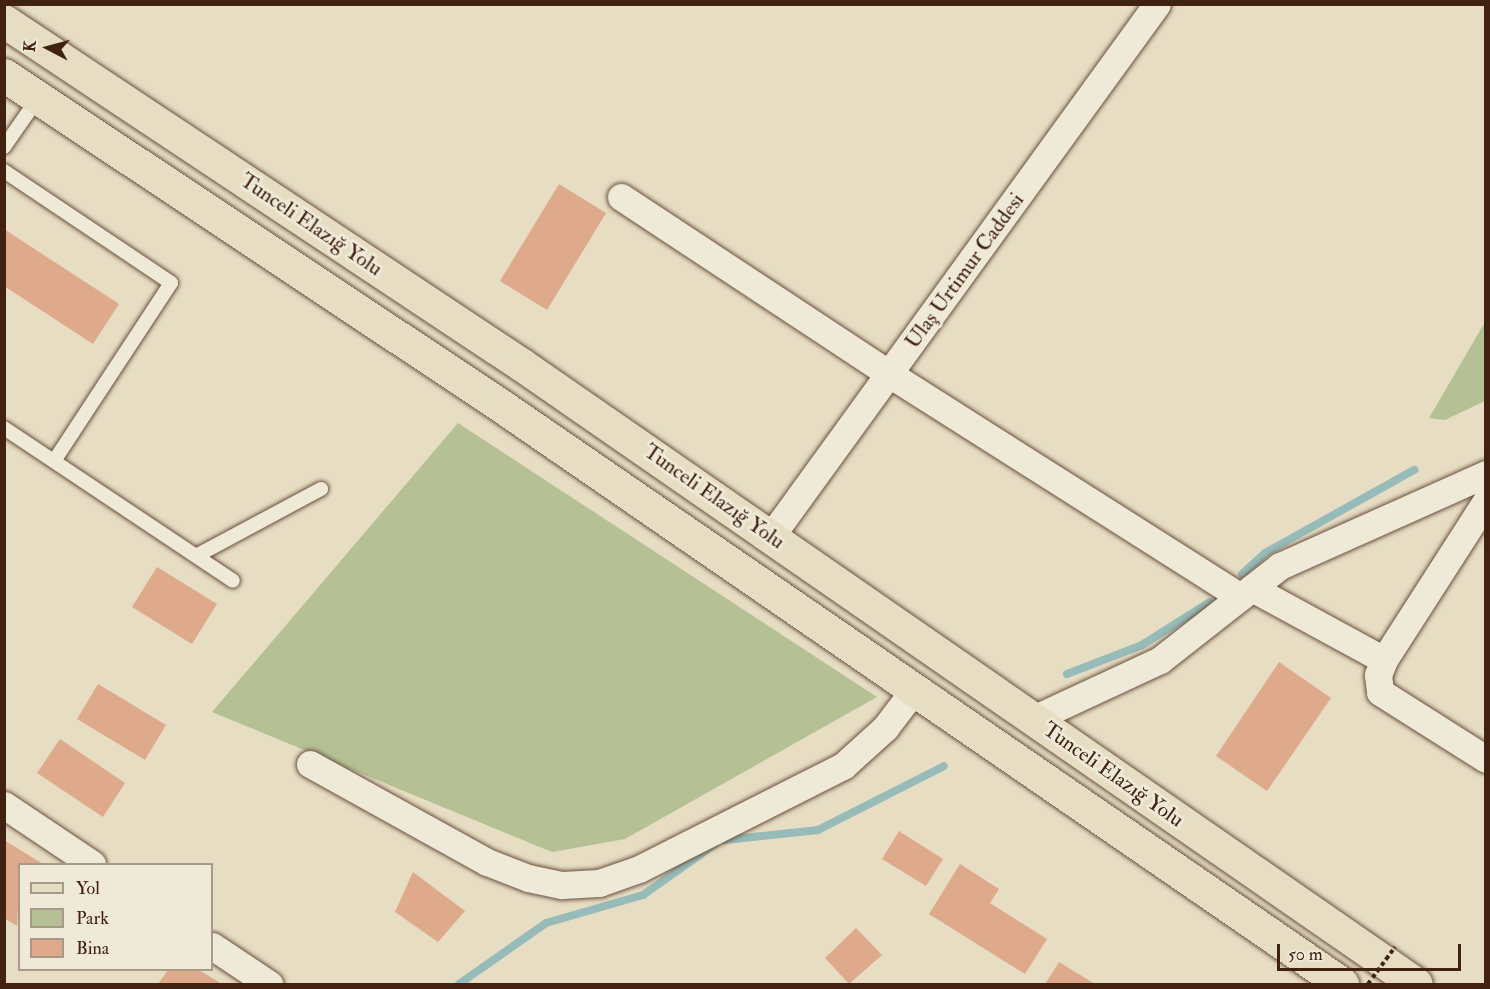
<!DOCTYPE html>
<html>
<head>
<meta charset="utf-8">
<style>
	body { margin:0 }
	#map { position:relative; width:1490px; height:989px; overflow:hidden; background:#e6ddc3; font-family:"IM FELL Double Pica",serif }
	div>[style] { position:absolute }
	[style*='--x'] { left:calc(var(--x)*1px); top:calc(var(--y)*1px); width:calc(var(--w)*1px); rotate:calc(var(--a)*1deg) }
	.green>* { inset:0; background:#b5c194 }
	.stream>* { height:8px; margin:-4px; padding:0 4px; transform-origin:4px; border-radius:4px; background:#97bbb8 }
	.building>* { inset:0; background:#dfa98c }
	.roads { filter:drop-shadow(0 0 2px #6a503e) drop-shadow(0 0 2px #6a503e) }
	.service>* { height:14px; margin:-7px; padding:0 7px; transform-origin:7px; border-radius:7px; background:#efe9d8 }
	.minor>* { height:27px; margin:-13.5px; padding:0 13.5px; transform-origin:13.5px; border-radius:13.5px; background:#efe9d8 }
	.primary>* { height:33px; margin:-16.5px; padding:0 16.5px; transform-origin:16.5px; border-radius:16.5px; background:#e6ddc3 }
	.path-bridge>* { height:4px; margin-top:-2px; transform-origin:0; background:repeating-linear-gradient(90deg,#412112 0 4.5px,transparent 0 7.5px) }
	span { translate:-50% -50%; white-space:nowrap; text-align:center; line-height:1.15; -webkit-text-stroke:6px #efe9d8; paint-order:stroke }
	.street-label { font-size:21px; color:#412112 }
	.frame { position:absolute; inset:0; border:6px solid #412112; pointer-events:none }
	.legend { position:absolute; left:18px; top:863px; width:195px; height:108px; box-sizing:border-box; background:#efe9d8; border:2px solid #a99989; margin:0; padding:8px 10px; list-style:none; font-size:18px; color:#412112 }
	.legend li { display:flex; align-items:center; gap:12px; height:30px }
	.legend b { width:30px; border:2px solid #a99989 }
	.north { position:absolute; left:18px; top:18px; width:60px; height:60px; -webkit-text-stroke:4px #efe9d8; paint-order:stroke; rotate:276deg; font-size:16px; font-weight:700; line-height:24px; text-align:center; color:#412112 }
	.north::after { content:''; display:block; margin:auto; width:21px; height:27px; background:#412112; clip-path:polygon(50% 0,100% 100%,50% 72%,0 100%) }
	.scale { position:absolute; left:1277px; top:944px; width:184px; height:27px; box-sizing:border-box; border:3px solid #412112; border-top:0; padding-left:8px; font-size:18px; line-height:21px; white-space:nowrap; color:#412112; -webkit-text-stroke:4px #efe9d8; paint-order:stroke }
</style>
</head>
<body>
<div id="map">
	<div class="green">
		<i style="clip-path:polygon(1485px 322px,1485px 401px,1445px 420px,1429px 418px)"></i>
		<i style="clip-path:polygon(458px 423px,877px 697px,625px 839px,552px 852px,212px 712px)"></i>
	</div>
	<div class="stream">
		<i style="--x:1242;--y:574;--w:31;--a:-42"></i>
		<i style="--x:1265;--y:553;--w:171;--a:-29.1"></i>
		<i style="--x:1067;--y:674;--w:80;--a:-21.1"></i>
		<i style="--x:1142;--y:645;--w:80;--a:-32.3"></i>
		<i style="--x:725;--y:840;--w:94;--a:-6.1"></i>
		<i style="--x:818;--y:830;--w:141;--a:-26.9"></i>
		<i style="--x:459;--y:984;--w:106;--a:-35"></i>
		<i style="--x:546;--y:923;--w:101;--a:-16.1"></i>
		<i style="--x:643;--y:895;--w:87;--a:-35.2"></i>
	</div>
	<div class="building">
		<i style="clip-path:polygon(559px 184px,606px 213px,547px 310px,500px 281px)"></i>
		<i style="clip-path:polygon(4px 229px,119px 304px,93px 344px,4px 286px)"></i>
		<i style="clip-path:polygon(157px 567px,217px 604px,192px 644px,132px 607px)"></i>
		<i style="clip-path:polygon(1279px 662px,1331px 698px,1267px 791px,1216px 756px)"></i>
		<i style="clip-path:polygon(98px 684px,166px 725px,145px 760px,77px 719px)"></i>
		<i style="clip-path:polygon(60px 739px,125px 783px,103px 817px,37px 773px)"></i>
		<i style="clip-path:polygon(899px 831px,943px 859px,926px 886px,882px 859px)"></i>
		<i style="clip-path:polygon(4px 840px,43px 864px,20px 864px,17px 926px,4px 918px)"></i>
		<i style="clip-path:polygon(960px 864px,999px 889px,990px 903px,1047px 939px,1025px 974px,929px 914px)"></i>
		<i style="clip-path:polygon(413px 872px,465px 911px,438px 942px,395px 912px)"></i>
		<i style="clip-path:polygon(856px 928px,882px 955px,849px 984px,825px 958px)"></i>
		<i style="clip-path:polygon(1059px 962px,1095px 984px,1045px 984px)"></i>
		<i style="clip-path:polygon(168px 970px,199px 970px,222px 984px,158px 984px)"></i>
	</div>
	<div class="roads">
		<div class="service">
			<i style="--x:4;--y:147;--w:60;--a:-55.2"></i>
			<i style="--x:4;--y:171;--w:201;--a:33.8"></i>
			<i style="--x:171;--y:283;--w:213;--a:123.3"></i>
			<i style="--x:4;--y:428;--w:275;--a:33.7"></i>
			<i style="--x:196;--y:556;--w:142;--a:-28.2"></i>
		</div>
		<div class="minor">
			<i style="--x:621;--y:197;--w:323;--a:33.4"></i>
			<i style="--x:891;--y:375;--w:414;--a:32.4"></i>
			<i style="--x:1486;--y:501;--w:189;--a:122.7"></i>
			<i style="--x:1384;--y:660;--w:16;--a:112"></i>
			<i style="--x:1378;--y:675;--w:17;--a:83"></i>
			<i style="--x:1380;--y:692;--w:125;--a:32.3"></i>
			<i style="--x:771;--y:536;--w:657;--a:-54.04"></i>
			<i style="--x:1252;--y:588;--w:150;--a:28.6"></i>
			<i style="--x:1033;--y:719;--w:140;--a:-24.9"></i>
			<i style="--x:1160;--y:660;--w:152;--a:-38.1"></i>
			<i style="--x:1280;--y:566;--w:226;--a:-24.1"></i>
			<i style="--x:310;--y:764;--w:202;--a:29"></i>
			<i style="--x:487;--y:862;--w:44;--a:21.3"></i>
			<i style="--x:528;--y:878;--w:35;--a:12"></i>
			<i style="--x:562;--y:885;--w:37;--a:-3"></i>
			<i style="--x:599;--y:883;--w:42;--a:-19.3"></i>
			<i style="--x:639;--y:869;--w:229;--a:-26.8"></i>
			<i style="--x:843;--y:766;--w:57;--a:-42.1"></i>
			<i style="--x:885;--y:728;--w:48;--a:-52.7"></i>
			<i style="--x:4;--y:805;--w:106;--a:33.8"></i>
			<i style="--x:212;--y:946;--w:69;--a:33.7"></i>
		</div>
		<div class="primary">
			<i style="--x:4;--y:21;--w:622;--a:33.59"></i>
			<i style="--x:522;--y:365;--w:1087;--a:34.7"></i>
			<i style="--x:4;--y:75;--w:596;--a:33.64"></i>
			<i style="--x:500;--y:405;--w:1022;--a:34.51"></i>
		</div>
	</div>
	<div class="path-bridge">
		<i style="--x:1368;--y:984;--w:46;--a:-53.9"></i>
	</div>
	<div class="street-label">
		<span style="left:311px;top:225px;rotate:34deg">Tunceli Elazığ Yolu</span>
		<span style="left:965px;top:271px;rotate:-54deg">Ulaş Urtimur Caddesi</span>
		<span style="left:714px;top:497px;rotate:35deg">Tunceli Elazığ Yolu</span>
		<span style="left:1113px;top:775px;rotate:35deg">Tunceli Elazığ Yolu</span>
	</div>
	<div class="frame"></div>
	<ul class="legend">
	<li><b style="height:8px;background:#e6ddc3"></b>Yol</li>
	<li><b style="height:16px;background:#b5c194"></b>Park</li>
	<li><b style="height:16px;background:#dfa98c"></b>Bina</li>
	</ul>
	<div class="north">K</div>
	<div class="scale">50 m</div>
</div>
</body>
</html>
